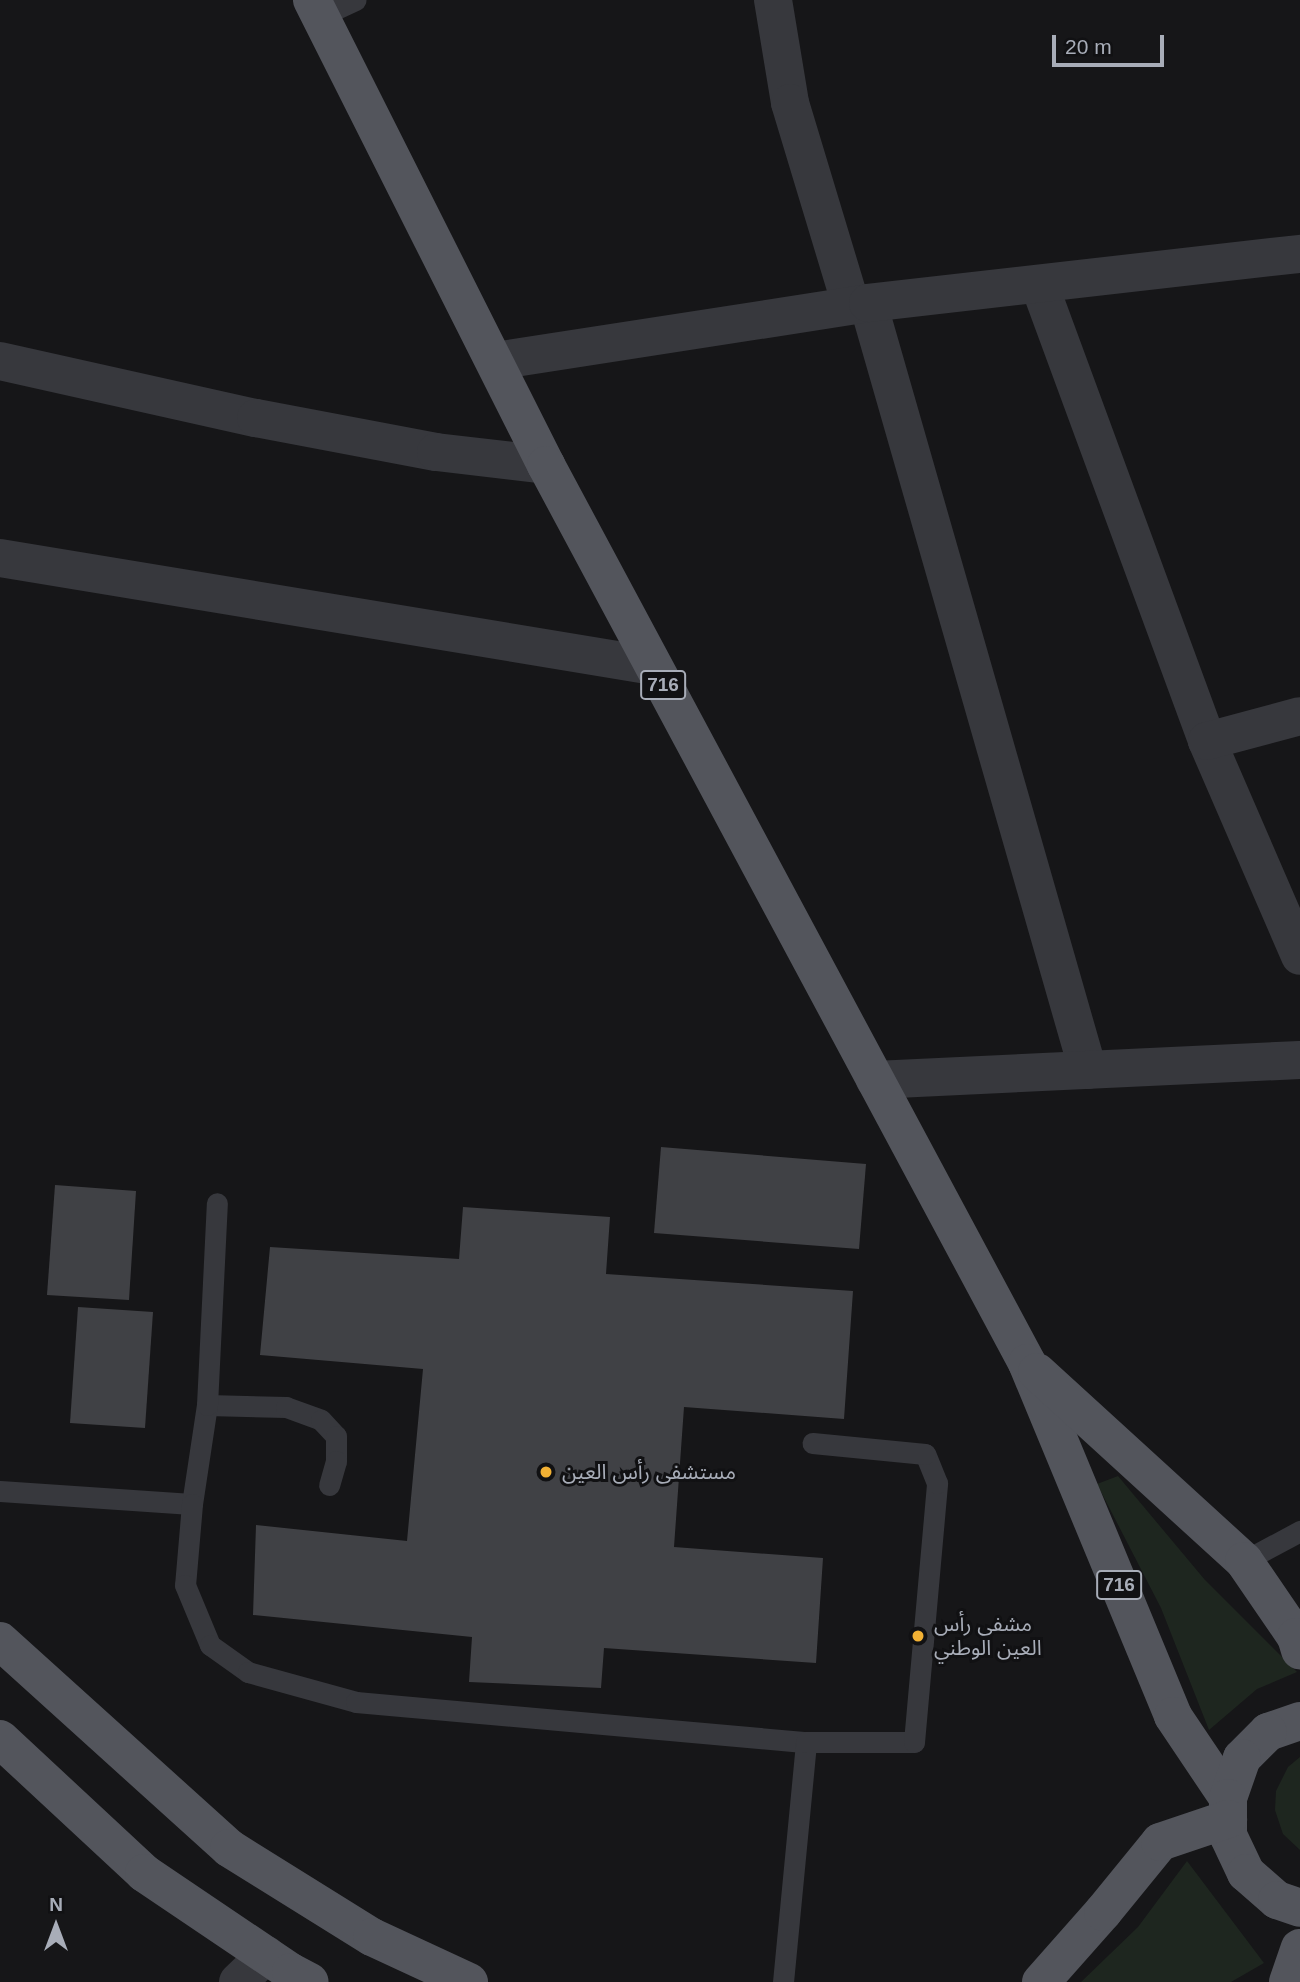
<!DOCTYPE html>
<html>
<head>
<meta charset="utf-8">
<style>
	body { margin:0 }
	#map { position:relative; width:1300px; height:1982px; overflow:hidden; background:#161618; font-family:Helvetica,"Noto Sans Arabic",sans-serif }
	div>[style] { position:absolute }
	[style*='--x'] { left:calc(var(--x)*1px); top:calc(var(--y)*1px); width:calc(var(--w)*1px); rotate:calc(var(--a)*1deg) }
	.green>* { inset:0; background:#1e261f }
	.building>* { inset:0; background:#404145 }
	.service>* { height:21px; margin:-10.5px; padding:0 10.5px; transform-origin:10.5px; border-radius:10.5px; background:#37383d }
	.minor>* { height:38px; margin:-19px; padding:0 19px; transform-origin:19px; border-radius:19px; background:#37383d }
	.primary>* { height:38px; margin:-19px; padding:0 19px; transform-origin:19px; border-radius:19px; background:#53555c }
	.dots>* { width:19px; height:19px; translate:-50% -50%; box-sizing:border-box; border:4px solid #111113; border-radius:50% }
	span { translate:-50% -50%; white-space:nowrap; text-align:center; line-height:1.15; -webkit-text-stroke:6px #111113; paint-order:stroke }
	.shield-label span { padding:2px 5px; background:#111113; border:2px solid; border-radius:5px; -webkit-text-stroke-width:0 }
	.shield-label { font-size:19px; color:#a8adb8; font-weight:700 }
	.poi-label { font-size:21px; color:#a8adb8 }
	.left { translate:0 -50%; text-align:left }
	.north { position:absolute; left:21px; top:1891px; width:70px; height:70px; -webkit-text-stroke:5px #111113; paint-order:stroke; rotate:0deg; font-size:19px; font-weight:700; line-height:28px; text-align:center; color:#a8adb8 }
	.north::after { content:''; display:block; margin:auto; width:24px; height:32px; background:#a8adb8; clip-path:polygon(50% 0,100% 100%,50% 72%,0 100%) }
	.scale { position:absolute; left:1052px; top:35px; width:112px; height:32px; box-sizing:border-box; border:4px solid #a8adb8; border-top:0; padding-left:9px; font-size:21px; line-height:24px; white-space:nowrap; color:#a8adb8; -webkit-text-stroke:5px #111113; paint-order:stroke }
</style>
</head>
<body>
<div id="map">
	<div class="green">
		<i style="clip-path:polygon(1118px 1476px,1205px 1580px,1297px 1672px,1257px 1689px,1209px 1730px,1161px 1608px,1097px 1484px)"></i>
		<i style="clip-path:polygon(1300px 1757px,1300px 1850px,1283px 1834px,1275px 1810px,1276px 1791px,1288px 1767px)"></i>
		<i style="clip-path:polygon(1187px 1861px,1264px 1963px,1231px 1982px,1081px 1982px,1138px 1927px)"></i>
	</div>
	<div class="building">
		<i style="clip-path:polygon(661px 1147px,866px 1164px,859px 1249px,654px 1233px)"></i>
		<i style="clip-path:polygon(55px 1185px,136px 1191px,129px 1300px,47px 1295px)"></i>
		<i style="clip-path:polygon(463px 1207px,610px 1217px,606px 1274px,853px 1291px,844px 1419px,684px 1407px,674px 1547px,823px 1558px,816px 1663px,604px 1648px,601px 1688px,469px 1682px,472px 1637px,253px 1615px,256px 1525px,407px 1541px,423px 1369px,260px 1355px,270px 1247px,459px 1259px)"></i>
		<i style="clip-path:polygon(78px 1307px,153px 1312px,145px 1428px,70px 1423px)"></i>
	</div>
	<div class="service">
		<i style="--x:321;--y:16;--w:38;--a:-25"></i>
		<i style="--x:207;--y:1405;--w:79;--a:1.5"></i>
		<i style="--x:286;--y:1407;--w:37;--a:20"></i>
		<i style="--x:321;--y:1420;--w:22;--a:47"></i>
		<i style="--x:336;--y:1436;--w:25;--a:90"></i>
		<i style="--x:336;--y:1461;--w:25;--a:106"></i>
		<i style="--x:0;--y:1491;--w:192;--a:3.9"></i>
		<i style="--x:192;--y:1504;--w:100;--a:-81.4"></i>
		<i style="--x:207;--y:1405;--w:202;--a:-87.2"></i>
		<i style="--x:192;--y:1504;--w:81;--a:94.9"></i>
		<i style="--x:185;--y:1585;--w:65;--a:67.4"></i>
		<i style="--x:210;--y:1645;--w:47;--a:35.4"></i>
		<i style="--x:248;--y:1672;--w:112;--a:15.5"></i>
		<i style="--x:356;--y:1702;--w:452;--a:5.1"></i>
		<i style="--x:1244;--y:1561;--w:64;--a:-28.2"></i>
		<i style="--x:783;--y:1982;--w:241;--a:-84.5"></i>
		<i style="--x:806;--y:1742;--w:108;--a:0"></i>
		<i style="--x:914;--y:1742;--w:260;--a:-84.9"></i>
		<i style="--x:937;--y:1483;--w:31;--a:-112"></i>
		<i style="--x:925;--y:1454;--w:113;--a:-174.4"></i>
	</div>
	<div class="minor">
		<i style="--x:773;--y:0;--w:104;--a:80.6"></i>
		<i style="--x:790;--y:103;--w:211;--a:73.2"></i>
		<i style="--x:1039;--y:284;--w:487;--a:69.8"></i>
		<i style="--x:1207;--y:741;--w:234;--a:66.6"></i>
		<i style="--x:868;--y:303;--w:798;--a:74"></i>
		<i style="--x:0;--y:361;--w:262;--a:12.6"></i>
		<i style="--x:256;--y:418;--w:183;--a:10.7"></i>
		<i style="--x:436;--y:452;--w:111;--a:6.7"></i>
		<i style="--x:495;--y:361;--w:377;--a:-8.8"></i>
		<i style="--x:868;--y:303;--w:435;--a:-6.5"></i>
		<i style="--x:0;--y:558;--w:662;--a:9.39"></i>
		<i style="--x:1207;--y:741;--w:96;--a:-15"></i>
		<i style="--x:875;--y:1080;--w:425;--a:-2.7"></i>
		<i style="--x:238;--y:1982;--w:39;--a:-44"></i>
	</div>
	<div class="primary">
		<i style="--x:312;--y:0;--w:521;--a:63.29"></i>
		<i style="--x:546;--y:465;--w:1019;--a:61.82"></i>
		<i style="--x:1027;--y:1363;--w:382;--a:67.5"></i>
		<i style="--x:1173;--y:1716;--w:99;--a:56.1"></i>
		<i style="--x:1037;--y:1372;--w:280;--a:42.4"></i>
		<i style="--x:1244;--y:1561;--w:92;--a:55.6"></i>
		<i style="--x:1296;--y:1637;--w:14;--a:73"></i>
		<i style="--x:0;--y:1641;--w:309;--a:42.1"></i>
		<i style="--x:229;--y:1848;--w:168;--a:31.9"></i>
		<i style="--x:372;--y:1937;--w:107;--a:24.9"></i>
		<i style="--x:1300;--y:1721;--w:34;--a:161"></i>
		<i style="--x:1268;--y:1732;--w:37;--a:135"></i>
		<i style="--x:1242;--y:1758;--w:42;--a:109.3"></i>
		<i style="--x:1228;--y:1798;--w:37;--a:90"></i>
		<i style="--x:1228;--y:1835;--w:42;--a:64.7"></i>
		<i style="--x:1246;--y:1873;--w:41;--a:41.1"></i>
		<i style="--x:1277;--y:1900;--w:24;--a:19"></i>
		<i style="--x:0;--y:1739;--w:197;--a:42.9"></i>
		<i style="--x:144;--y:1873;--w:177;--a:34"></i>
		<i style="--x:291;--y:1972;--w:21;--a:28"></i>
		<i style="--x:1041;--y:1982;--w:94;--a:-48.5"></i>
		<i style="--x:1103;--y:1912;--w:90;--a:-50.8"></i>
		<i style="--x:1160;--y:1842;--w:72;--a:-18.7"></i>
		<i style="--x:1288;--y:1982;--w:36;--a:-71"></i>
	</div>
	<div class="dots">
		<i style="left:546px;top:1472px;background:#f2b134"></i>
		<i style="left:918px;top:1636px;background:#f2b134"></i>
	</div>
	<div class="shield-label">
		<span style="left:663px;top:685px">716</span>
		<span style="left:1119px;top:1585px">716</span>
	</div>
	<div class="poi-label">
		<span class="left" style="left:562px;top:1472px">مستشفى رأس العين</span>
		<span class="left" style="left:934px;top:1636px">مشفى رأس<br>العين الوطني</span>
	</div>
	<div class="north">N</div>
	<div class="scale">20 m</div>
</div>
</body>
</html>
